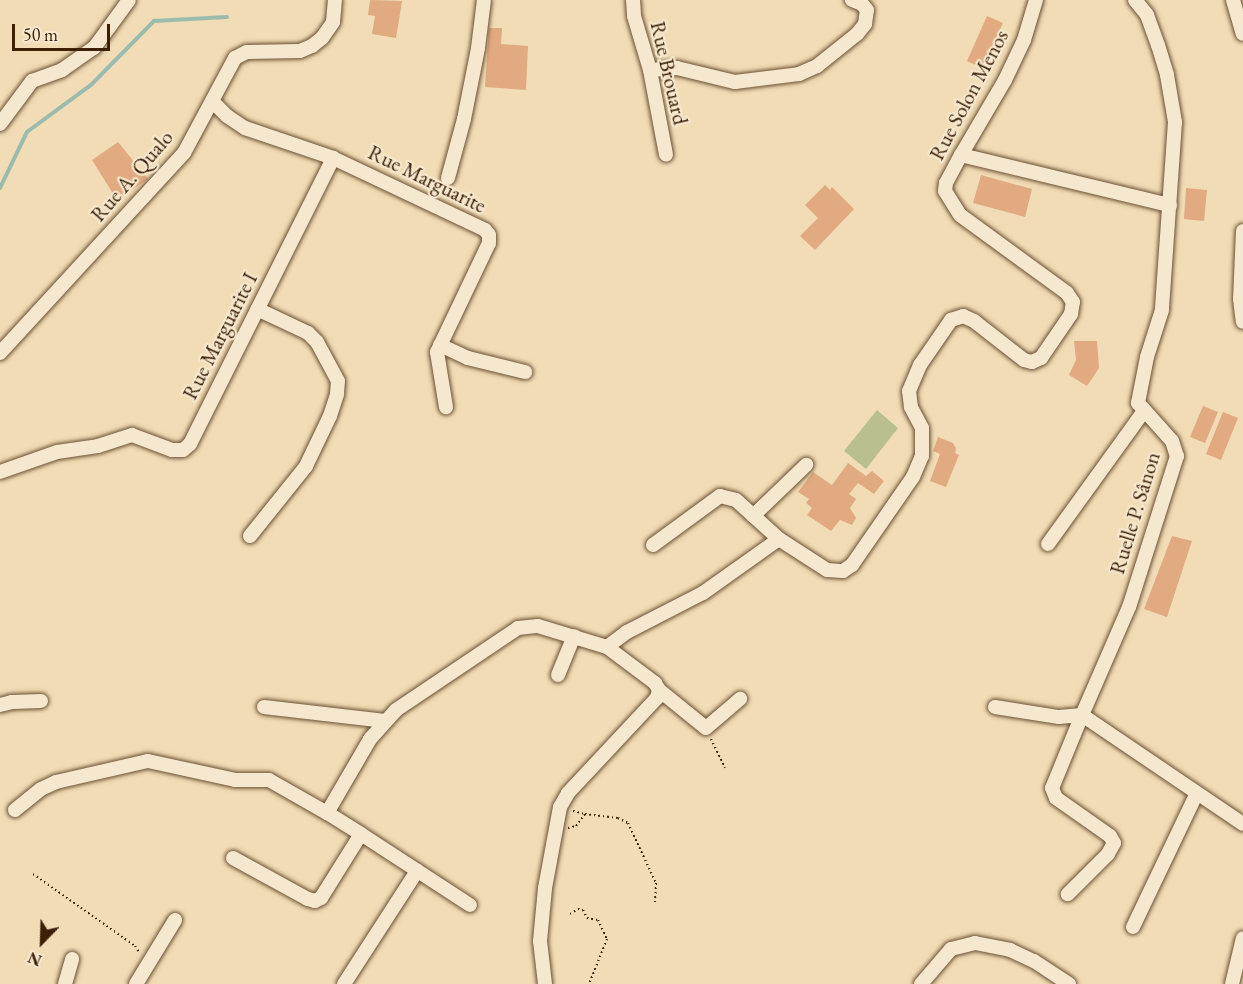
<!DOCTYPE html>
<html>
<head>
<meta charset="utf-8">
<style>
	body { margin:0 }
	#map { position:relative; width:1243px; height:984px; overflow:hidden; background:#f1dcb5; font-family:"EB Garamond",serif }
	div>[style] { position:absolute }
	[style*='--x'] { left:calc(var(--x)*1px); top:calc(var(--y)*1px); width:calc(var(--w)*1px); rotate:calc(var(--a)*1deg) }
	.green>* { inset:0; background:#b9c08e }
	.stream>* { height:4px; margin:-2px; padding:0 2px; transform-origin:2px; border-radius:2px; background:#9bbcad }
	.building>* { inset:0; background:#e1aa81 }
	.path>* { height:2px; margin-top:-1px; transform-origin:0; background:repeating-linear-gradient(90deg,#3d2006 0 1.5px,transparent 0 4.5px) }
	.roads { filter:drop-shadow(0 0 2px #6a4f32) drop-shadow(0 0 2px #6a4f32) }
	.minor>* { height:14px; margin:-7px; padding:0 7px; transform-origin:7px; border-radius:7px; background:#f6e8cf }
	span { translate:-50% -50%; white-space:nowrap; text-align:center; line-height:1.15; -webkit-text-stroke:4.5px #f6e8cf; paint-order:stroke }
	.street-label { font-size:21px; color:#3d2006 }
	.north { position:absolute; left:12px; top:912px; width:60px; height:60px; -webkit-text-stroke:4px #f6e8cf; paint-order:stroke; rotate:203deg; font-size:16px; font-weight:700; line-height:24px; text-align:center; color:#3d2006 }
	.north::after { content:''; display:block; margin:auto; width:21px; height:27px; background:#3d2006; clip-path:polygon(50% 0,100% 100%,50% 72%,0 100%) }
	.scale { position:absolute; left:12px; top:24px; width:98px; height:27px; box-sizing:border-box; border:3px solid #3d2006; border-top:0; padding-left:8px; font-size:18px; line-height:21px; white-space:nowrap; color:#3d2006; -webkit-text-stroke:4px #f6e8cf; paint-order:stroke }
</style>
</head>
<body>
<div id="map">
	<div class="green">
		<i style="clip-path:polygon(877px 410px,898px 428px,866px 469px,844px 451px)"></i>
	</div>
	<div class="stream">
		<i style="--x:0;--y:188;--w:62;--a:-64.3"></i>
		<i style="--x:27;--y:132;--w:79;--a:-36.3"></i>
		<i style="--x:91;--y:85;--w:90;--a:-45.5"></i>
		<i style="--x:154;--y:21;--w:73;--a:-3.1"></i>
	</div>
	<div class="building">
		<i style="clip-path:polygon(370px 0,402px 1px,396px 38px,372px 34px,375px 16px,368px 15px)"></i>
		<i style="clip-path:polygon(987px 16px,1003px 23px,982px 68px,967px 61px)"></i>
		<i style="clip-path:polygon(489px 28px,502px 28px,501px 44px,528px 46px,526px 90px,485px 87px)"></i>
		<i style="clip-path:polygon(118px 142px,148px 179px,117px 200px,92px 160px)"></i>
		<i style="clip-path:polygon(981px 175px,1032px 189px,1025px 217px,973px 203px)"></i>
		<i style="clip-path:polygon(825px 185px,830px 190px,832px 187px,854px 209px,815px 250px,800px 236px,818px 218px,805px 205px)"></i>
		<i style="clip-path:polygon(1186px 188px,1207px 190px,1204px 221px,1184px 219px)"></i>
		<i style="clip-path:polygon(1074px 341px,1097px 341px,1099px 368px,1087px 386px,1069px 375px,1076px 360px)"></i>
		<i style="clip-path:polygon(1203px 406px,1218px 412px,1205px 443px,1190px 437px)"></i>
		<i style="clip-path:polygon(1223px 412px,1238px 418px,1221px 460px,1206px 454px)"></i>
		<i style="clip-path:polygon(938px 437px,953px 443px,956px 448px,955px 453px,959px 455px,946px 487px,930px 481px,940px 454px,933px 451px)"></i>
		<i style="clip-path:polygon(848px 463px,866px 476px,872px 471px,884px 481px,874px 494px,858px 483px,849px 494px,856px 499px,850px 508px,856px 518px,852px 525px,840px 520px,831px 531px,807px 515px,812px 508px,806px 503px,809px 499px,798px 492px,813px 472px,832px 485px)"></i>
		<i style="clip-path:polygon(1172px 536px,1192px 541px,1167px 617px,1144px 609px)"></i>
	</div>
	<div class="path">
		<i style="--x:711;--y:739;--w:32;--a:64"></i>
		<i style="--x:573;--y:811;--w:12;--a:14"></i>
		<i style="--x:568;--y:828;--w:8;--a:-14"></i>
		<i style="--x:576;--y:826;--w:15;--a:-53"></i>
		<i style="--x:585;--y:814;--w:33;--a:7"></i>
		<i style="--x:618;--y:818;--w:11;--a:27"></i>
		<i style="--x:628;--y:823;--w:66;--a:65"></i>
		<i style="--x:656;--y:883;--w:19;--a:93"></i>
		<i style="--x:33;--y:874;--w:125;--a:35.2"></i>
		<i style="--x:135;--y:946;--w:7;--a:56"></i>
		<i style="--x:570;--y:914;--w:9;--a:-32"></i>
		<i style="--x:578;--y:909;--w:5;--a:11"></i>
		<i style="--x:583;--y:910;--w:9;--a:63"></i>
		<i style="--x:587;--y:918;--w:11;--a:10"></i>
		<i style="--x:598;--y:920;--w:21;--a:65"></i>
		<i style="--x:607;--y:939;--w:48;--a:111.8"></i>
	</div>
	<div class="roads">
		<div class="minor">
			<i style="--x:633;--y:0;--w:16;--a:86"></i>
			<i style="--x:634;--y:16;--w:56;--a:73.5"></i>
			<i style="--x:650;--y:70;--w:86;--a:79.3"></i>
			<i style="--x:1135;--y:0;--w:19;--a:51"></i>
			<i style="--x:1147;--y:15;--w:32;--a:70"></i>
			<i style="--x:1158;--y:45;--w:31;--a:73"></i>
			<i style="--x:1167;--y:75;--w:48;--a:80.3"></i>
			<i style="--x:1175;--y:122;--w:188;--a:94"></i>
			<i style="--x:1162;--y:310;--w:49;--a:107.7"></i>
			<i style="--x:1147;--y:357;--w:47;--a:101.1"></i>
			<i style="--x:1138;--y:403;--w:51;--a:48.2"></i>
			<i style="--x:1172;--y:441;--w:16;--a:72"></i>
			<i style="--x:1177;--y:456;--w:158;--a:107.6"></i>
			<i style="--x:1129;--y:607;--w:118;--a:113.5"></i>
			<i style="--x:1082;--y:715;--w:194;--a:34.1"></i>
			<i style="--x:1233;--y:0;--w:35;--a:74"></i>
			<i style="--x:650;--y:70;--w:27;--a:-4"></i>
			<i style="--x:677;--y:68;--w:60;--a:13.6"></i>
			<i style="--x:735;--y:82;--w:64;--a:-7.1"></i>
			<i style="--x:799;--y:74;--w:20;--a:-24"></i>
			<i style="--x:817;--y:66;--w:51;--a:-38.7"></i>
			<i style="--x:857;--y:34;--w:13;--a:-51"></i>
			<i style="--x:865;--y:24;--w:14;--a:-82"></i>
			<i style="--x:867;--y:10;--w:8;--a:-130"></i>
			<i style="--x:862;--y:4;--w:11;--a:-158"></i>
			<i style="--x:212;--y:101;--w:21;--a:45"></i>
			<i style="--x:227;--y:116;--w:22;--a:34"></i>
			<i style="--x:245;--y:128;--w:93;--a:18.8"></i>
			<i style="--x:333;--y:158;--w:168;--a:25.3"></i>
			<i style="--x:485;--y:230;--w:6;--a:51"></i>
			<i style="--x:489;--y:235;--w:8;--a:90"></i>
			<i style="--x:489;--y:243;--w:121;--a:115.5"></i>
			<i style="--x:437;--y:352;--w:56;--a:80.7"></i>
			<i style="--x:0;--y:124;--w:54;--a:-53.3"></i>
			<i style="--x:32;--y:81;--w:32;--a:-20"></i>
			<i style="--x:62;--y:70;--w:39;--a:-35"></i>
			<i style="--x:94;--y:48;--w:59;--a:-53.9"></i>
			<i style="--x:961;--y:155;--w:215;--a:13.5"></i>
			<i style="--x:448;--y:178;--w:61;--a:-74.8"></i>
			<i style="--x:464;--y:119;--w:72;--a:-78.8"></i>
			<i style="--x:478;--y:48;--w:48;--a:-82.9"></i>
			<i style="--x:1243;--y:231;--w:68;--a:92.5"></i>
			<i style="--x:1240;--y:299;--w:23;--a:83"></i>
			<i style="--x:440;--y:345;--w:31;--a:25"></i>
			<i style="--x:468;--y:358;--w:59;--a:13.8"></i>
			<i style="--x:0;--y:353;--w:272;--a:-47.4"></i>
			<i style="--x:184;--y:153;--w:108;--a:-61.8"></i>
			<i style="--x:235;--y:58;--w:13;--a:-27"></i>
			<i style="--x:247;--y:52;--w:53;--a:-1.1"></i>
			<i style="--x:300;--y:51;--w:13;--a:-23"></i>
			<i style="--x:312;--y:46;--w:13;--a:-39"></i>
			<i style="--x:322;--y:38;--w:19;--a:-55"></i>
			<i style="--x:333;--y:22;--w:22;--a:-85"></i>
			<i style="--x:0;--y:472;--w:60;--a:-19.3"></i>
			<i style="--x:57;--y:452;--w:41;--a:-8.3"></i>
			<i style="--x:98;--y:446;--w:36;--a:-18"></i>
			<i style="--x:132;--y:435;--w:43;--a:20.6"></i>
			<i style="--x:172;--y:450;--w:11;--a:0"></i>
			<i style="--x:183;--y:450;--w:9;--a:-41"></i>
			<i style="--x:190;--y:444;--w:320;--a:-63.4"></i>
			<i style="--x:753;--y:516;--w:74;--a:-43.9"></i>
			<i style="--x:250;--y:536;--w:90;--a:-51.3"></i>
			<i style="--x:306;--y:466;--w:55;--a:-64.4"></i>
			<i style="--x:330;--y:416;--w:23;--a:-72"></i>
			<i style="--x:337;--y:394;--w:13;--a:-86"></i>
			<i style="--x:338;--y:381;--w:44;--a:-118.3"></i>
			<i style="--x:317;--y:342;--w:13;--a:-135"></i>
			<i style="--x:308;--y:333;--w:56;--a:-154.8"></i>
			<i style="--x:1048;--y:544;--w:164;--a:-54.2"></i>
			<i style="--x:653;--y:545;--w:83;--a:-36.2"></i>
			<i style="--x:720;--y:496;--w:16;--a:14"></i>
			<i style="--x:736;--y:500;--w:58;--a:42.2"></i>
			<i style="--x:607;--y:647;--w:25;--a:-37"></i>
			<i style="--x:627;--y:632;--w:85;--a:-27.2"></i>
			<i style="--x:703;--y:593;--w:93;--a:-35.4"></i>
			<i style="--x:779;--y:539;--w:57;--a:32.9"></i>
			<i style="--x:827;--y:570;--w:16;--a:4"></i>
			<i style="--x:843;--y:571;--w:11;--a:-34"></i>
			<i style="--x:852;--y:565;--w:107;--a:-55.3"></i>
			<i style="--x:913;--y:477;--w:23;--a:-67"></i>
			<i style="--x:922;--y:456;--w:28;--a:-90"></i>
			<i style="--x:922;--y:428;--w:24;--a:-118"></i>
			<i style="--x:911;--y:407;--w:16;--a:-97"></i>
			<i style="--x:909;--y:391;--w:28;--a:-67"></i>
			<i style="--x:920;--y:365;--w:55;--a:-55.4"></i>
			<i style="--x:951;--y:320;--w:13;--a:-18"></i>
			<i style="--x:963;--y:316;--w:12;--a:24"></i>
			<i style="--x:974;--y:321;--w:63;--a:38"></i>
			<i style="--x:1024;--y:360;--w:8;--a:14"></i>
			<i style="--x:1032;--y:362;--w:10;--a:-24"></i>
			<i style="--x:1041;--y:358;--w:53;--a:-55.7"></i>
			<i style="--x:1071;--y:314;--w:12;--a:-81"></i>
			<i style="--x:1073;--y:302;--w:11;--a:-124"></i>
			<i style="--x:1067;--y:293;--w:132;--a:-143.9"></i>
			<i style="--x:960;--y:215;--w:28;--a:-122"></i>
			<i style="--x:945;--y:191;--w:8;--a:-83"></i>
			<i style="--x:946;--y:183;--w:32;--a:-62"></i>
			<i style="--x:961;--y:155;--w:87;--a:-59.6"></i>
			<i style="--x:1005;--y:80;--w:44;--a:-64.6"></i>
			<i style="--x:1024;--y:40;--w:42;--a:-73.3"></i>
			<i style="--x:558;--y:675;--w:42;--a:-67.7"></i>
			<i style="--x:0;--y:705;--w:12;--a:-14"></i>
			<i style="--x:12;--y:702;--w:29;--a:-2"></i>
			<i style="--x:264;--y:707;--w:122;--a:6.6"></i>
			<i style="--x:995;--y:707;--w:65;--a:8.9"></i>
			<i style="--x:1059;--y:717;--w:23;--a:-5"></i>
			<i style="--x:1082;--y:715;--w:79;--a:112.3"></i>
			<i style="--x:1052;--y:788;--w:11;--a:68"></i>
			<i style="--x:1056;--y:798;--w:66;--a:35.1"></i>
			<i style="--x:1110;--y:836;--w:8;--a:60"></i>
			<i style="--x:1114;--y:843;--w:13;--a:119"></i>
			<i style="--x:1108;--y:854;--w:57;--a:135"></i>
			<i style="--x:15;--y:810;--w:33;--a:-39"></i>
			<i style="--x:41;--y:789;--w:17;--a:-25"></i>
			<i style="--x:56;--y:782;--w:94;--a:-12.9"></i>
			<i style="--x:148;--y:761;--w:89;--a:12.3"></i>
			<i style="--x:235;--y:780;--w:34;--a:0"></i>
			<i style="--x:269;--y:780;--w:67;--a:29.6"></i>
			<i style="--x:361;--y:834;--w:130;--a:33.1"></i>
			<i style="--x:233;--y:858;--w:85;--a:28.7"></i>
			<i style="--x:308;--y:899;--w:7;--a:16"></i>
			<i style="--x:315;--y:901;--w:7;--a:-27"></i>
			<i style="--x:321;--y:898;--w:75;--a:-58"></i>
			<i style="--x:361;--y:834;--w:40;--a:-148"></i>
			<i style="--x:327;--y:813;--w:86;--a:-59.8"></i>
			<i style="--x:370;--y:739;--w:39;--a:-48"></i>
			<i style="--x:396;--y:710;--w:147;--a:-33.9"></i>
			<i style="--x:518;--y:628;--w:20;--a:-6"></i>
			<i style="--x:538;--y:626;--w:72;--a:16.9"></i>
			<i style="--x:607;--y:647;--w:60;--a:36.9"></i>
			<i style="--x:655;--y:683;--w:8;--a:60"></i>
			<i style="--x:659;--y:690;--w:60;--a:39"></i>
			<i style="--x:706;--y:728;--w:45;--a:-40.5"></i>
			<i style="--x:1133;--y:927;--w:146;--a:-64.5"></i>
			<i style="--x:65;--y:984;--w:26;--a:-74"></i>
			<i style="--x:136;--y:984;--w:75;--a:-58.6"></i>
			<i style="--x:344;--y:984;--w:135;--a:-57.1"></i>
			<i style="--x:545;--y:984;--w:43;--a:-96.6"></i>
			<i style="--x:540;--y:941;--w:53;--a:-84.6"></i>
			<i style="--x:545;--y:888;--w:82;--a:-79.5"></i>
			<i style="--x:560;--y:807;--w:16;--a:-60"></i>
			<i style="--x:568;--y:793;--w:130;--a:-46.9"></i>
			<i style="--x:657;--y:698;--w:8;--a:-76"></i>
			<i style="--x:921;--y:984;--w:46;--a:-49.4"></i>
			<i style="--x:951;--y:949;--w:25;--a:-14"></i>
			<i style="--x:975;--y:943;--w:36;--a:11"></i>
			<i style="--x:1010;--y:950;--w:26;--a:25"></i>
			<i style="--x:1034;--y:961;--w:42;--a:33.3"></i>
			<i style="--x:1232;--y:984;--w:47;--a:-76.6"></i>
		</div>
	</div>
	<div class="street-label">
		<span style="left:669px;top:73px;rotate:77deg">Rue Brouard</span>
		<span style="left:969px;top:95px;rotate:-62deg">Rue Solon Menos</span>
		<span style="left:132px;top:176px;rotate:-49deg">Rue A. Qualo</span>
		<span style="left:427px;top:179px;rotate:26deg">Rue Marguarite</span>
		<span style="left:220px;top:336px;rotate:-63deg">Rue Marguarite I</span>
		<span style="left:1135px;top:513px;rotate:-73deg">Ruelle P. Sânon</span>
	</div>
	<div class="north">N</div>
	<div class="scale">50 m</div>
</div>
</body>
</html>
